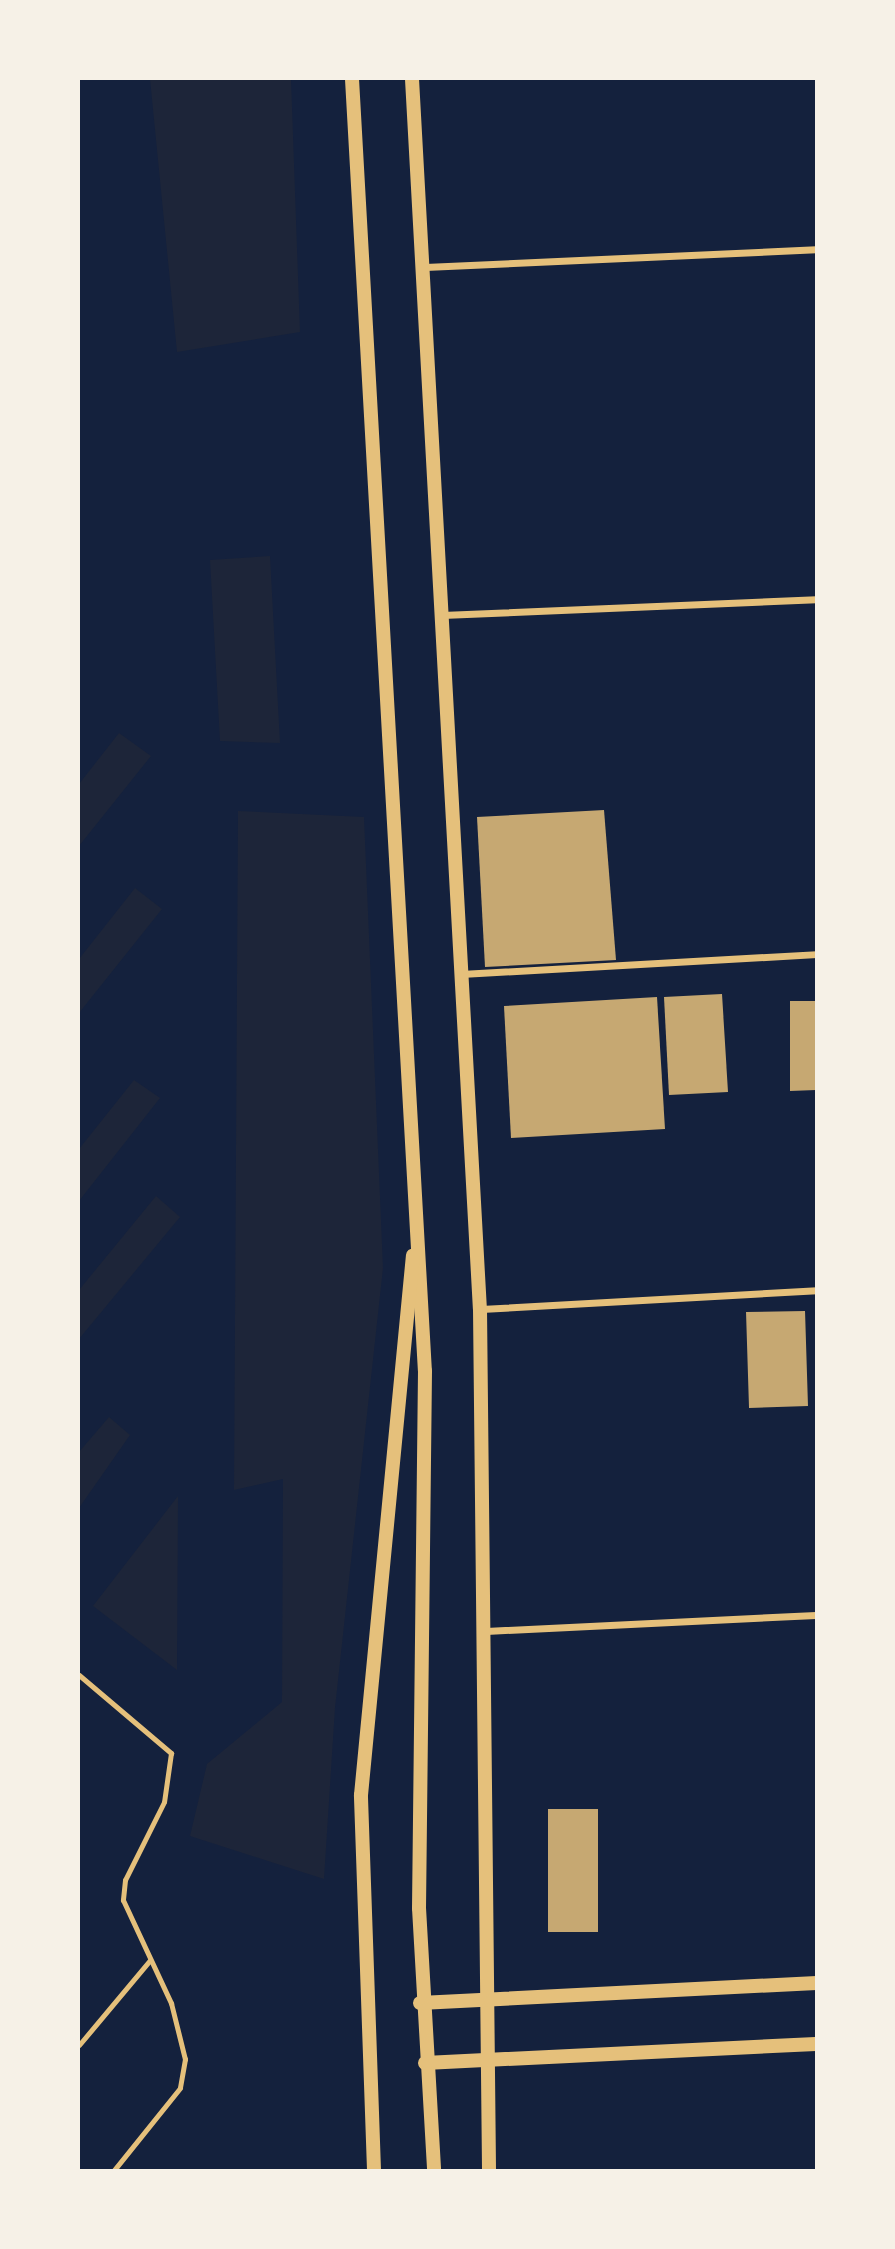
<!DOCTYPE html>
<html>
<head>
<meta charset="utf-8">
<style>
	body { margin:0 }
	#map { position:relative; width:895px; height:2249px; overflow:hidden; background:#14213d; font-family:Poppins,sans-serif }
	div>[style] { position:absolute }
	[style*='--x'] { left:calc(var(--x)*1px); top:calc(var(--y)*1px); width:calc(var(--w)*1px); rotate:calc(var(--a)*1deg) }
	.green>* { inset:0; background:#1d2539 }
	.building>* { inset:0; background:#c6a872 }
	.service>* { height:5px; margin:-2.5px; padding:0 2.5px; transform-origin:2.5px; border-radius:2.5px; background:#e5c07b }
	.minor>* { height:7px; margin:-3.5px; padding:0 3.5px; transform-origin:3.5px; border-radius:3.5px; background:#e5c07b }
	.secondary>* { height:14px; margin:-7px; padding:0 7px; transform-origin:7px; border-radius:7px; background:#e5c07b }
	span { translate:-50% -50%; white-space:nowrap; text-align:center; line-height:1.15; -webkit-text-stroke:7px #f6f1e7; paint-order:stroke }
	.frame { position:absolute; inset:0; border:80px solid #f6f1e7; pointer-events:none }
</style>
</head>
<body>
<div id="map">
	<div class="green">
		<i style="clip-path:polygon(150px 79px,291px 79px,300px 332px,177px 352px)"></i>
		<i style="clip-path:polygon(270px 556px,280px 743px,220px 741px,210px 560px)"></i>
		<i style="clip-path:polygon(119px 733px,151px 756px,79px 846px,79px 784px)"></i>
		<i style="clip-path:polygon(238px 811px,364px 817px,383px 1268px,335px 1708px,324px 1879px,190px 1836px,207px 1764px,282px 1702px,283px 1479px,234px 1490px)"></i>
		<i style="clip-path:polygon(135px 888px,162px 909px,79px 1013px,79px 959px)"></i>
		<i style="clip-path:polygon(134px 1080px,160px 1098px,79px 1201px,79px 1149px)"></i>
		<i style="clip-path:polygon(156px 1196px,180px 1217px,79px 1339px,79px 1290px)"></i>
		<i style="clip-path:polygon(109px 1417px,130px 1435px,79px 1508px,79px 1452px)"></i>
		<i style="clip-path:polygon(178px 1496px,177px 1670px,93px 1606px)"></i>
	</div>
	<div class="building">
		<i style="clip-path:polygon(604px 810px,616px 960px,485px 967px,477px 817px)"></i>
		<i style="clip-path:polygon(722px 994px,728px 1092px,669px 1095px,664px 997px)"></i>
		<i style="clip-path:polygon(657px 997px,665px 1129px,511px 1138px,504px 1006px)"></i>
		<i style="clip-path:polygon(790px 1001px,816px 1001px,816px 1090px,790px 1091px)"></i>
		<i style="clip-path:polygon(805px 1311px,808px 1406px,749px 1408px,746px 1312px)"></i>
		<i style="clip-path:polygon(548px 1809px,598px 1809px,598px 1932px,548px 1932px)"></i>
	</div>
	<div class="service">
		<i style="--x:79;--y:1675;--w:121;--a:40.3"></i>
		<i style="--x:171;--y:1753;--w:49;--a:98.1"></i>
		<i style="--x:164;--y:1802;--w:87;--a:116.6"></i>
		<i style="--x:125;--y:1880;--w:20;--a:96"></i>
		<i style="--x:123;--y:1900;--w:114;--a:65"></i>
		<i style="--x:171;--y:2003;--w:58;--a:76"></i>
		<i style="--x:185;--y:2059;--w:29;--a:100"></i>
		<i style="--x:180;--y:2088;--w:105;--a:128.8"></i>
		<i style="--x:79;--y:2045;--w:111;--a:-50.1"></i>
	</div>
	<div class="minor">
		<i style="--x:425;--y:267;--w:391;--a:-2.6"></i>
		<i style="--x:442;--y:615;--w:374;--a:-2.4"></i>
		<i style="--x:461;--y:974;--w:356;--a:-3.2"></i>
		<i style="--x:481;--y:1309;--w:336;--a:-3.2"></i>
		<i style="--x:486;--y:1631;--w:330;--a:-2.8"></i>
	</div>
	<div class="secondary">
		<i style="--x:352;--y:79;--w:1294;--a:86.77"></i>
		<i style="--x:425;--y:1371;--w:537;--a:90.64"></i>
		<i style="--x:419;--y:1908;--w:262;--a:86.7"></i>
		<i style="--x:412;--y:79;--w:1232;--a:86.84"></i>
		<i style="--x:480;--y:1309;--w:861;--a:89.4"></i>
		<i style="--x:420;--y:2003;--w:397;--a:-2.9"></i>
		<i style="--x:425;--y:2063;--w:391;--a:-2.8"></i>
		<i style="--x:374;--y:2170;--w:375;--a:-92"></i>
		<i style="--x:361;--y:1795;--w:542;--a:-84.5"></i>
	</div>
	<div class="frame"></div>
</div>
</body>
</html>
